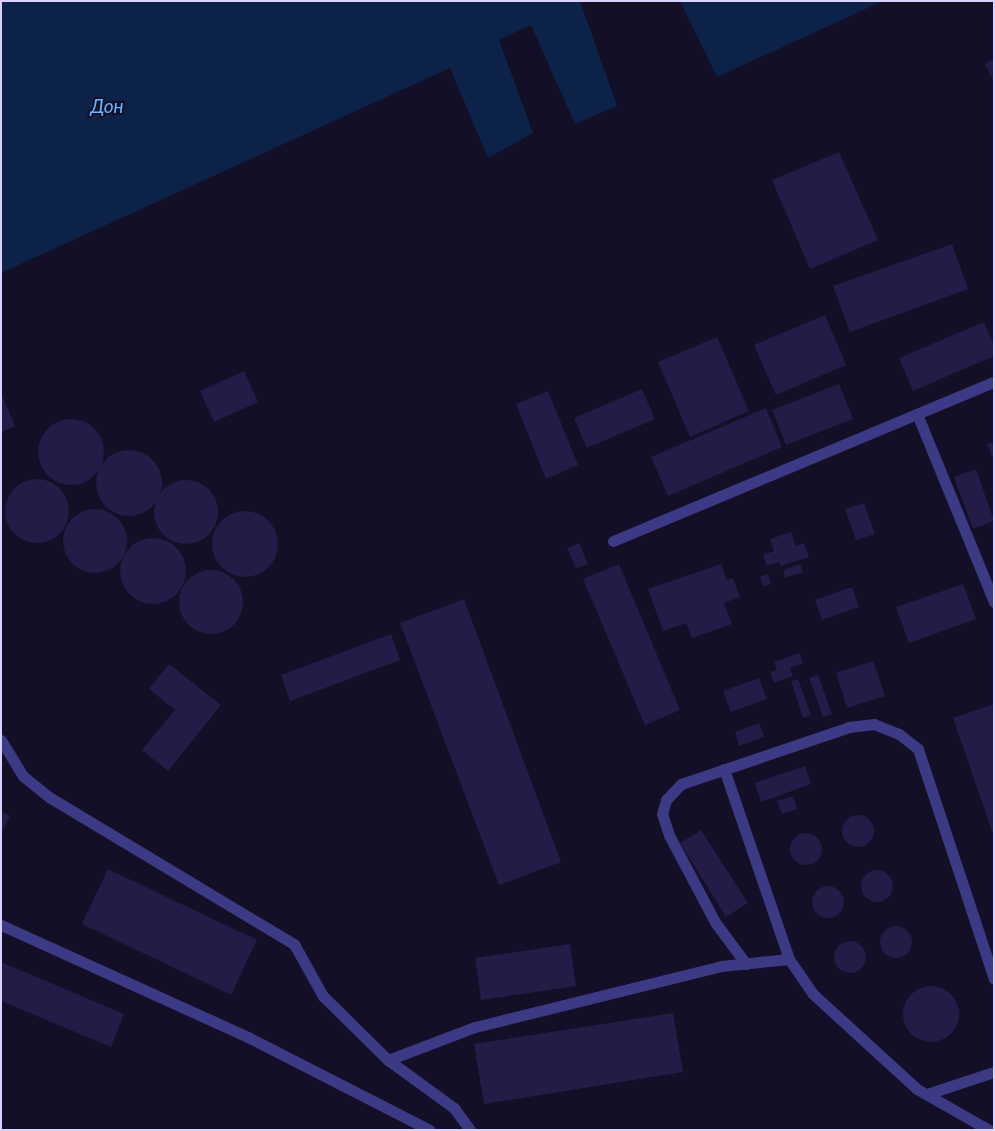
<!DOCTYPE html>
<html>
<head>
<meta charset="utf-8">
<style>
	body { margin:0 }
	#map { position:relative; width:995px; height:1131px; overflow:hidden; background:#130f26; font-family:Lato,sans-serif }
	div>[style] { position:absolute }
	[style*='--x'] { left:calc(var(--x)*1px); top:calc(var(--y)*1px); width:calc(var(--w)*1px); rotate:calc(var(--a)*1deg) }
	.water>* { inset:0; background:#0c2248 }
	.building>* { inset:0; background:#241b47 }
	.round { border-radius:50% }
	.service>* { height:11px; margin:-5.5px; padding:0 5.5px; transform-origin:5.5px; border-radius:5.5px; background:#3d3a85 }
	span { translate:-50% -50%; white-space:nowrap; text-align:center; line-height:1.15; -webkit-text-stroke:4px #130f26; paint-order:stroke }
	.water-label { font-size:19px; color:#62b6ff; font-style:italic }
	.frame { position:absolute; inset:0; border:2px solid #d9d4ff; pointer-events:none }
</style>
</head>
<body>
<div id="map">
	<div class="water">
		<i style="clip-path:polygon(1px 1px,580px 1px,617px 106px,575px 124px,531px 25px,499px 40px,533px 133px,488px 158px,450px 68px,1px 273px)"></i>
		<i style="clip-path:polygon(680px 1px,883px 1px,717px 77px)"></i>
	</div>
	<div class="building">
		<i style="clip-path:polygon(994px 59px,994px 82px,985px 64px)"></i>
		<i style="clip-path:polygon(839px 152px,878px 240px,810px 269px,772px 180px)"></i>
		<i style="clip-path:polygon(952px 244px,968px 289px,850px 332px,833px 286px)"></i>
		<i style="clip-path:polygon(825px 315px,846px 365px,776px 395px,754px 345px)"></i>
		<i style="clip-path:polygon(984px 322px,994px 345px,994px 356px,913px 391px,899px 358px)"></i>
		<i style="clip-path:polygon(717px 337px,749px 411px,690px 437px,658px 362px)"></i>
		<i style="clip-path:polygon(244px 371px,258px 402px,214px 422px,200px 391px)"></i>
		<i style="clip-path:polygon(839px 384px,853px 419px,786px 445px,772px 410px)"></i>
		<i style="clip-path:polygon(642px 389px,655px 419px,587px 448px,574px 418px)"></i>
		<i style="clip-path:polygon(548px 391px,578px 465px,546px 479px,516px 404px)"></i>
		<i style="clip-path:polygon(1px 393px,15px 426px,1px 432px)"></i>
		<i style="clip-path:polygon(766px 408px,782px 447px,668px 496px,651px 457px)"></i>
		<i class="round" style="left:38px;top:419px;width:66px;height:66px"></i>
		<i style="clip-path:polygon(994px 442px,994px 461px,987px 444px)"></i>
		<i class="round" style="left:96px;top:450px;width:66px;height:66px"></i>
		<i style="clip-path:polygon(976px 469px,994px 521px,973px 529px,954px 477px)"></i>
		<i class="round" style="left:5px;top:479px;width:64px;height:64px"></i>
		<i class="round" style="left:154px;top:480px;width:64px;height:64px"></i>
		<i style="clip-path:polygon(864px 503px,875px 534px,856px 540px,845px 509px)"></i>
		<i class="round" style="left:63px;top:509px;width:64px;height:64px"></i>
		<i class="round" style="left:212px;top:511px;width:66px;height:66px"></i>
		<i style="clip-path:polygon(791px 532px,796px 546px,804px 543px,809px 557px,780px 566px,779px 562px,767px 566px,763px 555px,774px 551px,770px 539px)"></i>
		<i class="round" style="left:120px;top:538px;width:66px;height:66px"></i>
		<i style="clip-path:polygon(579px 543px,588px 564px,576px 568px,567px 548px)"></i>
		<i style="clip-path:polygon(619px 564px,680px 710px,645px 725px,583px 579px)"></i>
		<i style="clip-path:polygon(721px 564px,727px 580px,733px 578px,740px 597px,724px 603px,732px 624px,692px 638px,686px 623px,663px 631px,648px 589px)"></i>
		<i style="clip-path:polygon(800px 564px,803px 572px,785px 578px,783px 570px)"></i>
		<i class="round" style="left:179px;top:570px;width:64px;height:64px"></i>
		<i style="clip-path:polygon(768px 574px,771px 584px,763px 586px,760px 577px)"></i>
		<i style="clip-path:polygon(963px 584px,976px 619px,909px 643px,896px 607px)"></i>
		<i style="clip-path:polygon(852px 587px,859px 607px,822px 620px,815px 600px)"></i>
		<i style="clip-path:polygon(464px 599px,561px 862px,499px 885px,400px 623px)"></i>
		<i style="clip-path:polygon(391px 634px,400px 660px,290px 701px,281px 675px)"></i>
		<i style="clip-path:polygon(800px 653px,803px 663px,790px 668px,793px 676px,774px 683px,770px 672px,777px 670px,774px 662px)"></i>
		<i style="clip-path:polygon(873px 661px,885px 696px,847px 708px,836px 673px)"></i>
		<i style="clip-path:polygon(169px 664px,221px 705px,168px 771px,142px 750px,175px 710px,149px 689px)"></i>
		<i style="clip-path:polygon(818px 675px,832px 714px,823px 717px,809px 678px)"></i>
		<i style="clip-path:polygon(759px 678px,767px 699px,731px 712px,723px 691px)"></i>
		<i style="clip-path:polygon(798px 679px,811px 715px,803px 718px,791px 681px)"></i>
		<i style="clip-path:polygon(994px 704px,994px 834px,993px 834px,953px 718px)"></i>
		<i style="clip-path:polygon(759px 723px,764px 737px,739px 746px,735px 732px)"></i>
		<i style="clip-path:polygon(805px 766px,811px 784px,761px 802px,755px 783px)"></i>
		<i style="clip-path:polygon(793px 796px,797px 809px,782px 814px,777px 801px)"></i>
		<i style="clip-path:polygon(1px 812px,10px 816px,1px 834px)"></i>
		<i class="round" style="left:842px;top:815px;width:32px;height:32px"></i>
		<i style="clip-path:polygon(701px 830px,748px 903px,726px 917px,680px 843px)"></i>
		<i class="round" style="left:790px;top:833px;width:32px;height:32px"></i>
		<i style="clip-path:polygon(108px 869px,257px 940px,231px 995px,82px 924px)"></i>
		<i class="round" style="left:861px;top:870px;width:32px;height:32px"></i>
		<i class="round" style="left:812px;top:886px;width:32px;height:32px"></i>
		<i class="round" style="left:880px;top:926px;width:32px;height:32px"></i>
		<i class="round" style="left:834px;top:941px;width:32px;height:32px"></i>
		<i style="clip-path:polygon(570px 944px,576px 986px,481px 1000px,475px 958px)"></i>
		<i style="clip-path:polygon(1px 962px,124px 1014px,111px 1047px,1px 1001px)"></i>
		<i class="round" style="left:903px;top:986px;width:56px;height:56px"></i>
		<i style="clip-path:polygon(673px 1013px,683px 1072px,484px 1104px,474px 1044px)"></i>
	</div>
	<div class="service">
		<i style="--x:917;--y:414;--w:203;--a:67.7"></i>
		<i style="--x:613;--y:541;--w:413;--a:-22.7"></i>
		<i style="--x:1;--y:740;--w:42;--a:58.6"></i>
		<i style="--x:23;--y:776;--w:33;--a:39"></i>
		<i style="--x:49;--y:797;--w:286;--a:31"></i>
		<i style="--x:294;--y:944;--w:60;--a:60.9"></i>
		<i style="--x:323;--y:996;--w:91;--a:44.6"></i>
		<i style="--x:388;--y:1060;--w:82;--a:36"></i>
		<i style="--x:454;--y:1108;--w:27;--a:54"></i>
		<i style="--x:724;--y:769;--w:201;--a:71.1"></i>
		<i style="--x:789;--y:959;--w:42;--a:55.6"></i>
		<i style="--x:813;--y:994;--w:141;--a:42.4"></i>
		<i style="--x:917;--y:1089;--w:83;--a:29.7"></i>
		<i style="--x:1;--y:925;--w:271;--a:24.4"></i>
		<i style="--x:248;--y:1037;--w:204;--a:27.1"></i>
		<i style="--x:746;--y:964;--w:52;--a:-126.4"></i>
		<i style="--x:715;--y:922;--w:98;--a:-117.9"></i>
		<i style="--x:669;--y:835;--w:22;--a:-108"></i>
		<i style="--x:662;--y:814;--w:15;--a:-74"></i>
		<i style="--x:666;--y:800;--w:22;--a:-47"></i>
		<i style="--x:681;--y:784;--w:177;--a:-18.7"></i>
		<i style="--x:849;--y:727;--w:25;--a:-7"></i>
		<i style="--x:874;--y:724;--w:27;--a:22"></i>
		<i style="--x:899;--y:734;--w:24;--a:38"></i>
		<i style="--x:918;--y:749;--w:242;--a:71.7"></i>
		<i style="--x:388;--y:1060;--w:93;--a:-20.8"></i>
		<i style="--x:475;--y:1027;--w:253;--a:-13.9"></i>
		<i style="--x:721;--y:966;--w:68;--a:-5.9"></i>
		<i style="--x:927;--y:1094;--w:71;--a:-18.2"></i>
	</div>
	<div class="water-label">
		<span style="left:107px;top:106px">Дон</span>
	</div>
	<div class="frame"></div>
</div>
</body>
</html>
